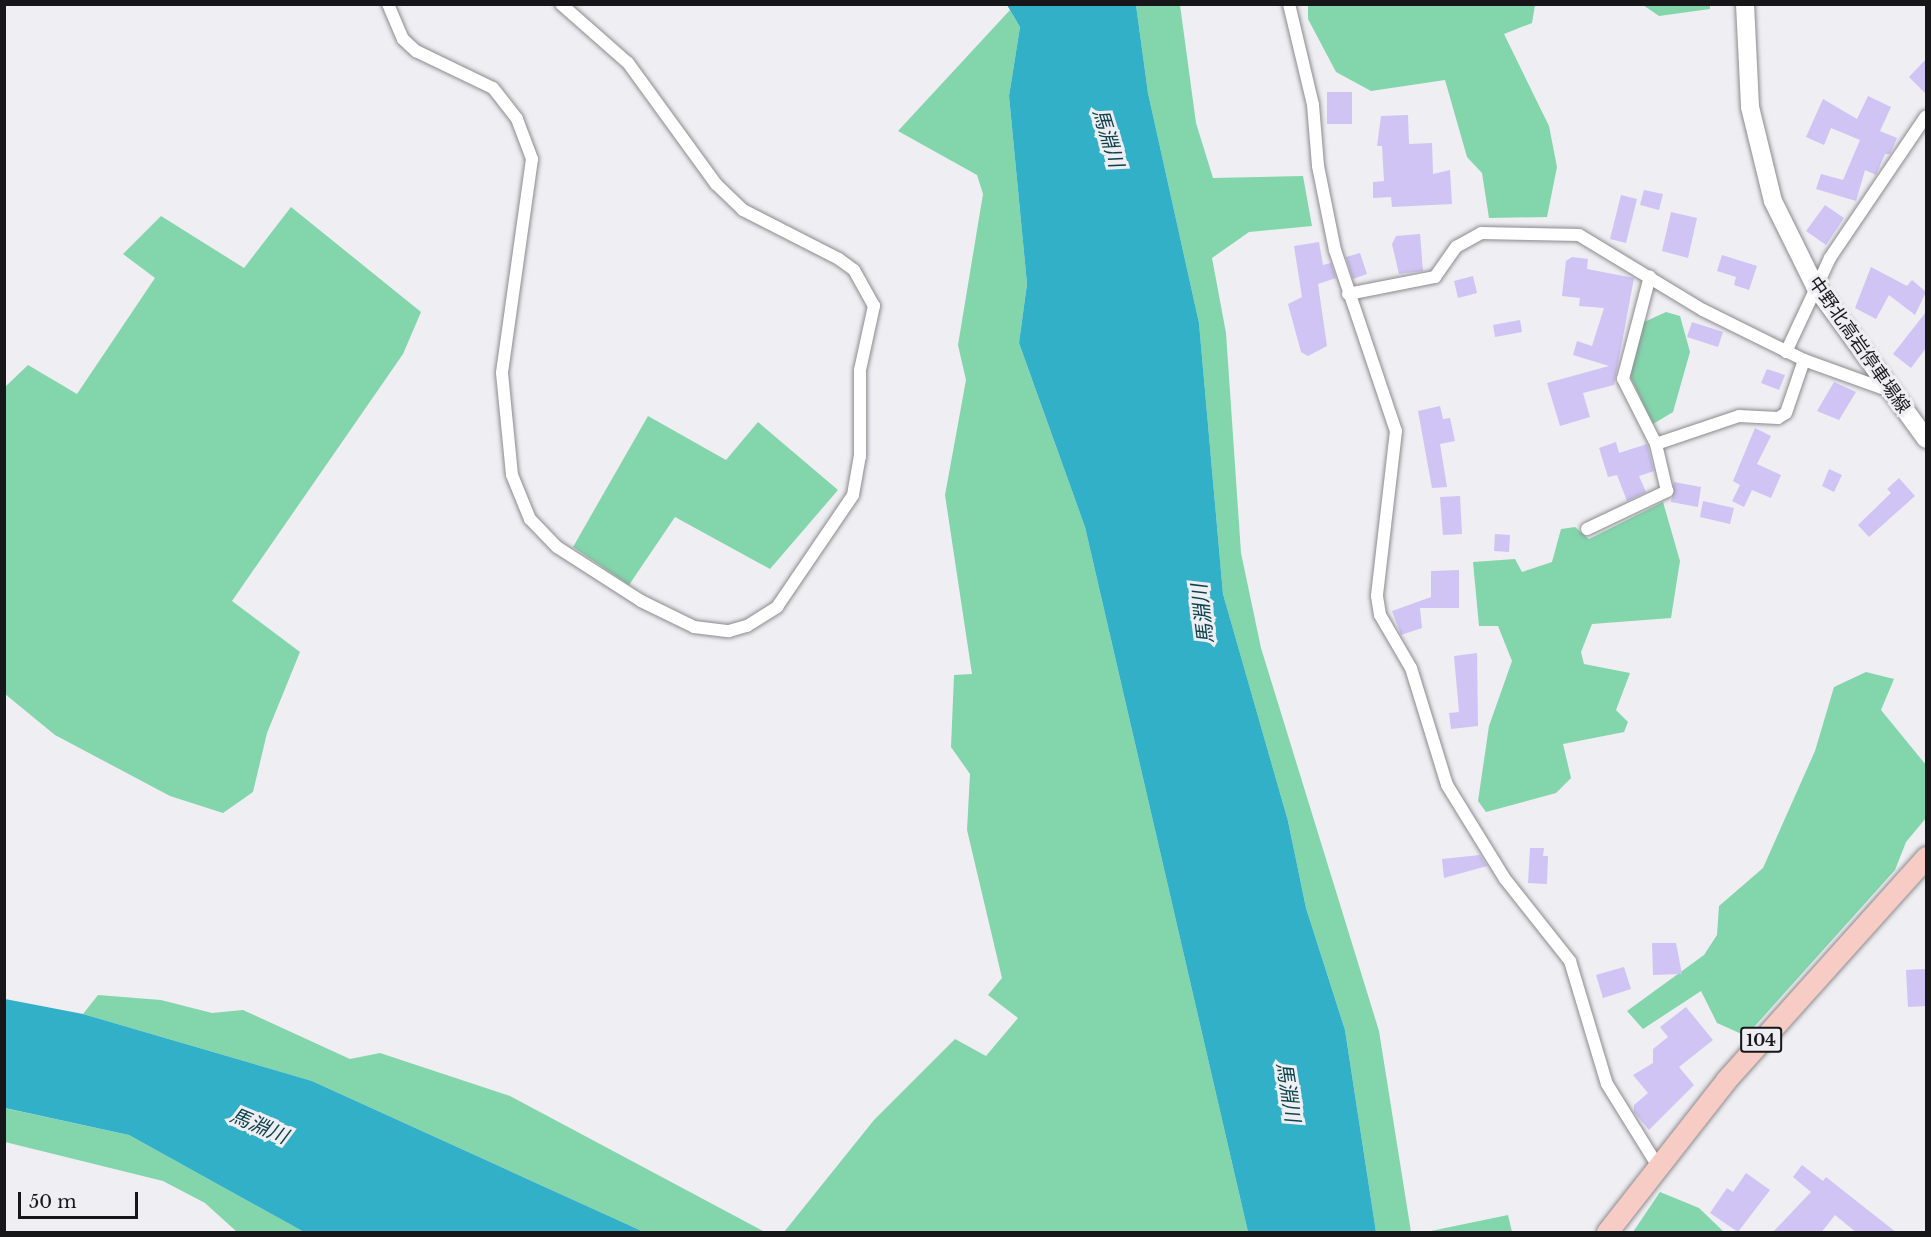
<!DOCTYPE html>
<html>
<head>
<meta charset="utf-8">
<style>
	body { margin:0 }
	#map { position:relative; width:1931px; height:1237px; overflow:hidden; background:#efeef3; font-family:"Libre Baskerville","Noto Sans JP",serif }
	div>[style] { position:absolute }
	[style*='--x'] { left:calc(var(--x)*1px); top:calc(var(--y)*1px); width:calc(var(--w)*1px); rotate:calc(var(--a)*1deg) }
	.green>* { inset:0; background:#83d5ac }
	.water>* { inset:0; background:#32b0c8 }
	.building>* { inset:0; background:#cfc4f4 }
	.roads { filter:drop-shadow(0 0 2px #8b8b8f) drop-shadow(0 0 2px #8b8b8f) }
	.minor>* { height:12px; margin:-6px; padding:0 6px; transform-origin:6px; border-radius:6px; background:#fff }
	.secondary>* { height:18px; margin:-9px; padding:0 9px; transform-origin:9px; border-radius:9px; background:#fff }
	.trunk>* { height:21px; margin:-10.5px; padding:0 10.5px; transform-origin:10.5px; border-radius:10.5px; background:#f6ccc4 }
	span { translate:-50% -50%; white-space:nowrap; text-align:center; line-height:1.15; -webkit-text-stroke:6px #efeef3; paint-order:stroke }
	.shield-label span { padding:2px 4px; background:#efeef3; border:2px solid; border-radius:4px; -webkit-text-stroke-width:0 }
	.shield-label { font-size:16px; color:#171719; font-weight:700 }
	.street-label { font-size:18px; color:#171719 }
	.water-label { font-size:20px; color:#0b424c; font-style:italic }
	.frame { position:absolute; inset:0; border:6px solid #171719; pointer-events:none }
	.scale { position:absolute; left:18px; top:1192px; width:120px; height:27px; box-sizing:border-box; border:3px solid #171719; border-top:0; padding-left:8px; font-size:18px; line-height:21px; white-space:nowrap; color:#171719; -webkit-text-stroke:4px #efeef3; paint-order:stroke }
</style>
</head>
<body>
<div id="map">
	<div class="green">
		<i style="clip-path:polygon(1136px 5px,1180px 5px,1196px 123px,1213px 178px,1303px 176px,1312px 226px,1249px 232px,1212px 258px,1226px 333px,1241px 553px,1261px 648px,1379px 1031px,1411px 1232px,1376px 1232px,1345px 1030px,1306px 908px,1288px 821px,1223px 594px,1199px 323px,1148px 93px)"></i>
		<i style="clip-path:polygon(1308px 5px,1535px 5px,1532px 23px,1504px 34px,1549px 126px,1557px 167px,1547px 217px,1489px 218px,1482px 173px,1467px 157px,1445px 80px,1371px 91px,1336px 72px,1308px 19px)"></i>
		<i style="clip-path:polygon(1643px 5px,1710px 5px,1710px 9px,1659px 16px)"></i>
		<i style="clip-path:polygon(1010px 10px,1020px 27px,1009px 96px,1027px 284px,1019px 343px,1085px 527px,1248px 1232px,784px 1232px,874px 1120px,955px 1039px,986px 1056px,1018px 1018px,988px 995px,1002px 978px,967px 830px,970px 774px,951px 747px,954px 675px,972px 674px,945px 495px,966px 380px,958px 345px,983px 194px,977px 175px,898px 131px)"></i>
		<i style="clip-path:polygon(291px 207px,421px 312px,403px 354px,232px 601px,300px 652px,267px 733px,253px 792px,223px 813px,170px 796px,55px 735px,5px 694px,5px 387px,28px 365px,77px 394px,155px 278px,123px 254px,161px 216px,244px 268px)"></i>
		<i style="clip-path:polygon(1666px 312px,1680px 316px,1690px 352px,1673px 412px,1653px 424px,1628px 372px,1642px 323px)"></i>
		<i style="clip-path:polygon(648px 416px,726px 460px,758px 422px,838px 490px,770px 569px,675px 517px,629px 585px,573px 547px)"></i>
		<i style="clip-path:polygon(1663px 502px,1680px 561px,1671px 618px,1592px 624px,1581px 652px,1584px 664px,1630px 673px,1616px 710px,1628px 722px,1624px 732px,1563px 744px,1571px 778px,1556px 793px,1486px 812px,1478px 801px,1489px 726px,1512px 661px,1498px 626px,1479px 626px,1473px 562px,1515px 559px,1522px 572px,1552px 562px,1561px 529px,1575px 527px,1589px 539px)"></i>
		<i style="clip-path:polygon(1866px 672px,1894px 679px,1881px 710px,1926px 765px,1926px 818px,1906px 842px,1895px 870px,1746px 1036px,1717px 1023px,1701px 991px,1643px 1029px,1627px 1011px,1704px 955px,1717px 935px,1719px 906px,1763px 868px,1815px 751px,1834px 687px)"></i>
		<i style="clip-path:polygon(98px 995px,161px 1000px,212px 1013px,243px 1010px,350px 1059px,380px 1053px,510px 1096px,765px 1232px,644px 1232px,312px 1081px,83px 1014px)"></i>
		<i style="clip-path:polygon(4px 1108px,129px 1135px,304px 1232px,237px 1232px,205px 1203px,163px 1181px,5px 1142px)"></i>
		<i style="clip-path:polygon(1660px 1192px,1699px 1208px,1724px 1232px,1633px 1232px)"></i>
		<i style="clip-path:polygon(1508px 1215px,1512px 1232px,1426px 1232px)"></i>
	</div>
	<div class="water">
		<i style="clip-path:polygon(1007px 5px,1136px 5px,1148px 93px,1199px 323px,1223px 594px,1288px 821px,1306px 908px,1345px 1030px,1376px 1232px,1248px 1232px,1085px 527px,1019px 343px,1027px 284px,1009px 96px,1020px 27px)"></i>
		<i style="clip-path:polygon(5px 999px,83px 1014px,312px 1081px,644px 1232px,304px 1232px,129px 1135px,5px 1108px)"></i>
	</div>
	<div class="building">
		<i style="clip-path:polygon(1926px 59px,1926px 94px,1909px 77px)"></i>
		<i style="clip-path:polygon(1327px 92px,1352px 92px,1352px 124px,1327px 124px)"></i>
		<i style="clip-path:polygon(1868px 96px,1891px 107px,1880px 131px,1897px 138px,1890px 154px,1885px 154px,1876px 175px,1865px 170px,1856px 201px,1816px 189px,1821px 174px,1843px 180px,1860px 140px,1831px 128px,1824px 145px,1806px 137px,1823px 99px,1857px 119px)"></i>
		<i style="clip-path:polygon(1408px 115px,1409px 144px,1432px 143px,1433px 174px,1450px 170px,1452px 204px,1392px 207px,1391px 197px,1373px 198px,1373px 182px,1384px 181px,1382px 146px,1377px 146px,1381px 116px)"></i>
		<i style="clip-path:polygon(1644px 190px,1663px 194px,1659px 210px,1640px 205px)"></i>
		<i style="clip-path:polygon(1621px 195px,1637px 199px,1626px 243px,1610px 239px)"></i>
		<i style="clip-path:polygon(1825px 205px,1844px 218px,1826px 245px,1806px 231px)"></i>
		<i style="clip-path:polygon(1671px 212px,1697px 218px,1688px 258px,1662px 251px)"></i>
		<i style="clip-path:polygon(1420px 234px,1423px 271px,1399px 274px,1392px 244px,1396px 236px)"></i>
		<i style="clip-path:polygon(1319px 242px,1323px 265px,1331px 263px,1336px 278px,1318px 284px,1327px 346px,1308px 356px,1301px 352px,1288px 304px,1302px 297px,1294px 246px)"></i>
		<i style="clip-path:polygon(1360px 253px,1367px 274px,1353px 279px,1346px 257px)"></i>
		<i style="clip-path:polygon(1722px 255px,1757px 266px,1749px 290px,1734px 285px,1736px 277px,1717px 271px)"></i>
		<i style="clip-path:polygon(1572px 257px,1588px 259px,1587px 269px,1634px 278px,1614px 385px,1583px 393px,1590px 417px,1560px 426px,1547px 383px,1609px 366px,1573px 355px,1577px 341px,1592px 346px,1604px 308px,1579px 306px,1580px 298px,1562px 296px,1566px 261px)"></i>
		<i style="clip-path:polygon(1871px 267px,1907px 286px,1912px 280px,1926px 292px,1915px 315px,1889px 295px,1876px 319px,1855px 308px)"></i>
		<i style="clip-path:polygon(1473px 276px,1477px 293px,1458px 298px,1454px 281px)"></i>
		<i style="clip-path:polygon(1926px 312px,1926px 348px,1911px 368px,1893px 354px)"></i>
		<i style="clip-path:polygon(1520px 320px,1522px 332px,1495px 337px,1493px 325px)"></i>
		<i style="clip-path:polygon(1692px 322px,1723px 332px,1718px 347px,1687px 337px)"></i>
		<i style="clip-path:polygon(1767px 369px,1785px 375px,1779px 390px,1761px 383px)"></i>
		<i style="clip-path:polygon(1834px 382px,1856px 392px,1839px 420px,1817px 411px)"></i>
		<i style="clip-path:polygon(1440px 406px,1443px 419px,1450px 418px,1455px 441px,1440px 444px,1447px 487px,1432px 488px,1418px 411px)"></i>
		<i style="clip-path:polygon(1755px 428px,1771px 436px,1757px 464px,1781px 475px,1771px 498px,1752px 490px,1744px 507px,1732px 501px,1740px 485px,1733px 481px)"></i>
		<i style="clip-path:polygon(1616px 442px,1619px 453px,1647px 444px,1654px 471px,1639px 476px,1646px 492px,1627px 501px,1617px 475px,1608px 477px,1599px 448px)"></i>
		<i style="clip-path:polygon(1829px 469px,1842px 475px,1834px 492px,1822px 486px)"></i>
		<i style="clip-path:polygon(1899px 478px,1915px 496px,1869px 537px,1858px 525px,1891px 493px,1887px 489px)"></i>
		<i style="clip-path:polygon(1674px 482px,1701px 487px,1698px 507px,1671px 502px)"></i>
		<i style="clip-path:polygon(1460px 496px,1462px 534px,1443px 535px,1440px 497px)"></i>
		<i style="clip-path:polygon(1703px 501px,1734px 508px,1730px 524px,1700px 517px)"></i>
		<i style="clip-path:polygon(1495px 534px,1510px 535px,1509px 552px,1494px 551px)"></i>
		<i style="clip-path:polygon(1459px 570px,1459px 608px,1420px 608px,1422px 628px,1401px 635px,1392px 611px,1431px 597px,1431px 571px)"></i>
		<i style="clip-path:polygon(1477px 653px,1478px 726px,1451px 729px,1449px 713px,1459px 712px,1454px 656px)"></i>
		<i style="clip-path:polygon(1530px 848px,1544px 848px,1543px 856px,1548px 856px,1547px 884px,1528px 883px)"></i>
		<i style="clip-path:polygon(1480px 855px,1487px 866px,1444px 878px,1442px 859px)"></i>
		<i style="clip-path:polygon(1652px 943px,1676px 943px,1682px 974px,1653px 975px)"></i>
		<i style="clip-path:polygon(1624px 967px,1631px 989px,1603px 998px,1596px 975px)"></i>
		<i style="clip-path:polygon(1925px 969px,1926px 1006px,1908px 1007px,1906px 970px)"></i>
		<i style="clip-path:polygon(1686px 1007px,1713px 1040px,1679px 1067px,1694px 1085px,1649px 1130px,1634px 1112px,1634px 1105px,1648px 1093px,1633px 1075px,1653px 1063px,1653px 1049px,1668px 1037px,1660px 1027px)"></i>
		<i style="clip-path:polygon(1802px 1165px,1823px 1181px,1826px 1177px,1897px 1233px,1857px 1233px,1835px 1215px,1821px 1233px,1772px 1233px,1811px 1192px,1793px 1177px)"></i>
		<i style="clip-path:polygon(1746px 1173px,1770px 1190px,1738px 1232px,1710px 1213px,1727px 1188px,1733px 1192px)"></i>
	</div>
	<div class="roads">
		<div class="minor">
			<i style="--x:388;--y:4;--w:38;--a:67"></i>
			<i style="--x:403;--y:39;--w:18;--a:43"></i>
			<i style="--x:416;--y:51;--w:85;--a:25.7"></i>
			<i style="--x:493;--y:88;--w:39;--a:52"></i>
			<i style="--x:517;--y:119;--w:43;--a:69.4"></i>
			<i style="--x:532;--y:159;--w:216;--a:98"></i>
			<i style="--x:502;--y:373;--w:102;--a:84.4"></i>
			<i style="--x:512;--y:475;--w:48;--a:67.8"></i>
			<i style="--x:530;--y:519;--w:39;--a:46"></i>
			<i style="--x:557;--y:547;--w:100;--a:32.7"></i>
			<i style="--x:641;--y:601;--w:59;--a:26.1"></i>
			<i style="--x:694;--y:627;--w:35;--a:7"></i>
			<i style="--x:729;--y:631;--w:19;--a:-16"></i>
			<i style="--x:747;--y:626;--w:36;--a:-32"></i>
			<i style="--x:777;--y:607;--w:135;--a:-55.8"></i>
			<i style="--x:853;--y:495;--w:39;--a:-80"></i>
			<i style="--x:860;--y:457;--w:87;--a:-90"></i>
			<i style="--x:860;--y:370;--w:66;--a:-77.7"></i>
			<i style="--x:874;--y:306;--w:41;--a:-119.1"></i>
			<i style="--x:854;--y:270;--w:19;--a:-144"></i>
			<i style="--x:839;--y:259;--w:108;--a:-153"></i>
			<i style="--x:743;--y:210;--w:37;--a:-136"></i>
			<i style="--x:716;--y:184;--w:150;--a:-126"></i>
			<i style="--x:628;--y:63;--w:89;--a:-138.6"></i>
			<i style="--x:1289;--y:4;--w:104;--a:76.6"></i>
			<i style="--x:1313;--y:105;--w:61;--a:85.3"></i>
			<i style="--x:1318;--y:166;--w:86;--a:78.6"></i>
			<i style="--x:1335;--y:250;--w:191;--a:71.4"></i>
			<i style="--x:1396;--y:431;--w:166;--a:96.6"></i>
			<i style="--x:1377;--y:596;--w:19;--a:81"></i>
			<i style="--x:1380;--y:615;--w:61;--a:59.7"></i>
			<i style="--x:1411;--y:668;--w:122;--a:72.9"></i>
			<i style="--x:1447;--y:785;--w:110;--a:58.3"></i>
			<i style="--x:1505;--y:879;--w:105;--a:51.6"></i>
			<i style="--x:1570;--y:961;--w:128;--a:73.3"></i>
			<i style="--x:1607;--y:1084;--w:93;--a:58.2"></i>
			<i style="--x:1348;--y:294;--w:89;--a:-11.1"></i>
			<i style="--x:1435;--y:277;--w:37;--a:-55"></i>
			<i style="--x:1456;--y:247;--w:29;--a:-29"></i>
			<i style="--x:1481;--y:233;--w:98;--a:1.2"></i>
			<i style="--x:1579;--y:235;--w:145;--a:31.2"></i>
			<i style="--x:1703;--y:310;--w:113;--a:26.3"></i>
			<i style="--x:1804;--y:360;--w:91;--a:19.8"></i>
			<i style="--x:1786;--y:352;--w:104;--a:-64.9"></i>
			<i style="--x:1830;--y:258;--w:171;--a:-55.9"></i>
			<i style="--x:1656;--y:444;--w:88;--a:-18.6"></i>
			<i style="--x:1739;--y:416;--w:39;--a:3"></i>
			<i style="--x:1778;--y:418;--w:9;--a:-32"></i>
			<i style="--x:1786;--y:413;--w:56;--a:-71.2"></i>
			<i style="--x:1587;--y:529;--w:89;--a:-25.4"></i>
			<i style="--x:1667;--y:491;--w:48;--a:-103.2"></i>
			<i style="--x:1656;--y:444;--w:73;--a:-116.9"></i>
			<i style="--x:1623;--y:379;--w:106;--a:-75.3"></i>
		</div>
		<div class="secondary">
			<i style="--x:1745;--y:4;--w:103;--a:87.2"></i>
			<i style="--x:1750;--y:107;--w:97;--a:76.3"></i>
			<i style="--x:1773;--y:201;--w:95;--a:63.7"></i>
			<i style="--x:1815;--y:286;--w:189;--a:54"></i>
		</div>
		<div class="trunk">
			<i style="--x:1607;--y:1232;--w:193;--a:-51.9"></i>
			<i style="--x:1726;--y:1080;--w:300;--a:-48.1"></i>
		</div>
	</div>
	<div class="shield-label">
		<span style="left:1761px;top:1040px">104</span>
	</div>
	<div class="street-label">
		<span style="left:1859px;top:345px;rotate:55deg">中野北高岩停車場線</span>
	</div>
	<div class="water-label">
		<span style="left:1108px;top:138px;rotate:73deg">馬淵川</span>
		<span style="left:1203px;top:614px;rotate:-97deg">馬淵川</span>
		<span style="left:1288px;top:1092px;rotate:81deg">馬淵川</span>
		<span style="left:259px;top:1126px;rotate:23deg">馬淵川</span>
	</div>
	<div class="frame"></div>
	<div class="scale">50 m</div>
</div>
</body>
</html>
